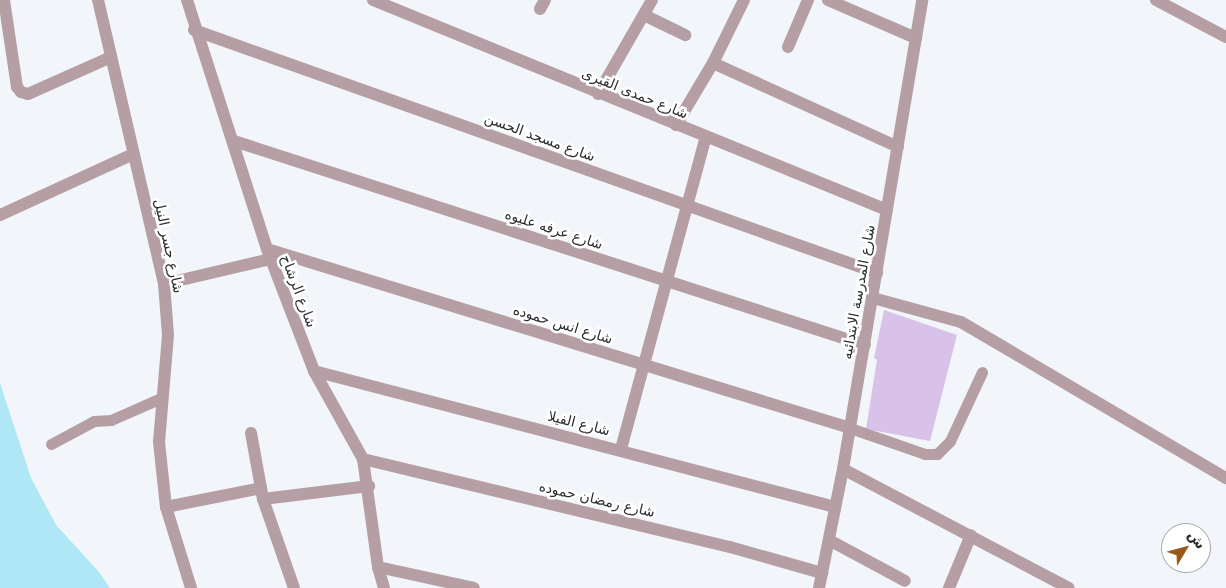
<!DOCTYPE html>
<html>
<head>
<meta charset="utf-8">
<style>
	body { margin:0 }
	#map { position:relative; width:1226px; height:588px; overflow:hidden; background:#f2f5f9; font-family:"DejaVu Sans","Noto Sans Arabic",sans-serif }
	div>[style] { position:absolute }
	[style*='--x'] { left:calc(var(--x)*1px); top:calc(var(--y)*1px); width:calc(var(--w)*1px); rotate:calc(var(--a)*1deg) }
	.water>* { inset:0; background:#afe7f7 }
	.building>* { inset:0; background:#d8c2ea }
	.service>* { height:11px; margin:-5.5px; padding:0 5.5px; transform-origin:5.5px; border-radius:5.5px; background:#b59fa4 }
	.minor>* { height:12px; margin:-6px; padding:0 6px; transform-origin:6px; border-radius:6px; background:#b59fa4 }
	.tertiary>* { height:12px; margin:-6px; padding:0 6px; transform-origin:6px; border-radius:6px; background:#b59fa4 }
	span { translate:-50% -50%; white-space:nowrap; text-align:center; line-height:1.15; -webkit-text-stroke:5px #fff; paint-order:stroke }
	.street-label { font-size:14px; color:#2b2d2e }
	.north { position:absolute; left:1161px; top:523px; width:50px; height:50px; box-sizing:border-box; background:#fff; border:1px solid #aaabab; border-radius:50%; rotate:53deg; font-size:14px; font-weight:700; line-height:20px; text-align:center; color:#2b2d2e }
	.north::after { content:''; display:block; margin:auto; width:18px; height:22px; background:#965b1a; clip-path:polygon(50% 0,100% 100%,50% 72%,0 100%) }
</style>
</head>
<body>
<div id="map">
	<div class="water">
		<i style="clip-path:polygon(0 383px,31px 478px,56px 525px,99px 572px,110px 588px,0 588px)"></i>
	</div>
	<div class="building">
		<i style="clip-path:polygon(884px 310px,957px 335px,930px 441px,866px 429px,877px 360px,874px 358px)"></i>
	</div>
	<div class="service">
		<i style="--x:850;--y:428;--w:79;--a:19.1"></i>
		<i style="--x:925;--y:454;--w:12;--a:0"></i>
		<i style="--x:937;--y:454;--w:18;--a:-45"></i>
		<i style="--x:950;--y:441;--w:76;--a:-65.1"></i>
		<i style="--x:51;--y:444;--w:49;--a:-28.1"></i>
		<i style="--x:94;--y:421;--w:17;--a:-3"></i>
		<i style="--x:111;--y:420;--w:55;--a:-23.7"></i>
	</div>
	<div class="minor">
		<i style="--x:4;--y:0;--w:88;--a:81.5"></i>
		<i style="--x:17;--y:87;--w:6;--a:51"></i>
		<i style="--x:21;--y:92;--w:7;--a:16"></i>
		<i style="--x:28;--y:94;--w:91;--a:-24"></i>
		<i style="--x:187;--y:0;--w:262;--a:72.2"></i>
		<i style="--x:267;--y:249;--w:131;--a:68.9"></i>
		<i style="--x:314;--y:371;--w:101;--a:60.9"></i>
		<i style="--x:363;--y:459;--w:109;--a:82.1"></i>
		<i style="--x:378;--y:567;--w:22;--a:74"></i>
		<i style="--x:373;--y:0;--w:555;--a:22.22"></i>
		<i style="--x:828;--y:0;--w:96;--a:23.4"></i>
		<i style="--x:1156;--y:0;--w:79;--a:27.9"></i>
		<i style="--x:540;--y:9;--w:10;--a:-61"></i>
		<i style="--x:644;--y:15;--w:46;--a:26"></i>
		<i style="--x:194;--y:30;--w:725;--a:19.58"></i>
		<i style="--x:788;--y:47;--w:51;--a:-66.9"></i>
		<i style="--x:713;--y:63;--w:203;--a:24.4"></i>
		<i style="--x:598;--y:94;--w:108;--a:-60.1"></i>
		<i style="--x:676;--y:125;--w:72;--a:-59.2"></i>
		<i style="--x:713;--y:63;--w:70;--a:-63.8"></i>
		<i style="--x:234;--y:141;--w:663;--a:17.92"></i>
		<i style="--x:0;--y:215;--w:146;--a:-24.6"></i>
		<i style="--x:267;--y:249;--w:610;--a:17.07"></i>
		<i style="--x:164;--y:284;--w:110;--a:-13.2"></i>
		<i style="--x:873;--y:298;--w:91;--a:15.3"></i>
		<i style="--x:961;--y:322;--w:308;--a:30.5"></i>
		<i style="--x:314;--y:371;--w:538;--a:14.63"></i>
		<i style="--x:251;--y:433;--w:67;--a:79.7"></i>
		<i style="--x:263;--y:499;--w:94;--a:70.8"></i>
		<i style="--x:621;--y:449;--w:323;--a:-74.8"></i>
		<i style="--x:363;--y:459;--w:377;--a:13.5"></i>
		<i style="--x:730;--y:547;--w:96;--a:15.8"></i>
		<i style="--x:843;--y:469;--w:255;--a:27.8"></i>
		<i style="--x:263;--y:499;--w:107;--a:-7"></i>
		<i style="--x:166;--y:507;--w:97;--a:-11.3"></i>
		<i style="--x:829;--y:540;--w:86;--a:28.3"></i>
		<i style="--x:378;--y:567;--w:98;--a:12.3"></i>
		<i style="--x:819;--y:588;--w:121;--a:-78.6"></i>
		<i style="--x:843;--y:469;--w:476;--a:-80.4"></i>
		<i style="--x:949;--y:588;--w:57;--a:-67.5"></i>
	</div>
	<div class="tertiary">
		<i style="--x:98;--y:0;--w:292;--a:76.9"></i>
		<i style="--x:164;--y:284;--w:51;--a:85.5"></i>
		<i style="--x:168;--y:335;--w:107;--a:94.8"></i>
		<i style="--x:159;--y:442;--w:65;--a:83.9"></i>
		<i style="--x:166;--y:507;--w:85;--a:72.8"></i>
	</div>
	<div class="street-label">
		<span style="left:635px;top:93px;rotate:22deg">شارع حمدى القيرى</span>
		<span style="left:540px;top:137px;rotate:20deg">شارع مسجد الحسن</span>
		<span style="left:554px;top:229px;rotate:18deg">شارع عرفه عليوه</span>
		<span style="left:169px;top:246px;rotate:78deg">شارع جسر النيل</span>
		<span style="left:299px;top:291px;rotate:69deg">شارع الرشاح</span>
		<span style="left:858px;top:292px;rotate:-80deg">شارع المدرسة الابتدائيه</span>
		<span style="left:563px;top:324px;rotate:17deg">شارع انس حموده</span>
		<span style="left:579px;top:423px;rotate:14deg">شارع الفيلا</span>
		<span style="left:597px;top:499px;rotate:13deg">شارع رمضان حموده</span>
	</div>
	<div class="north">ش</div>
</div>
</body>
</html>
